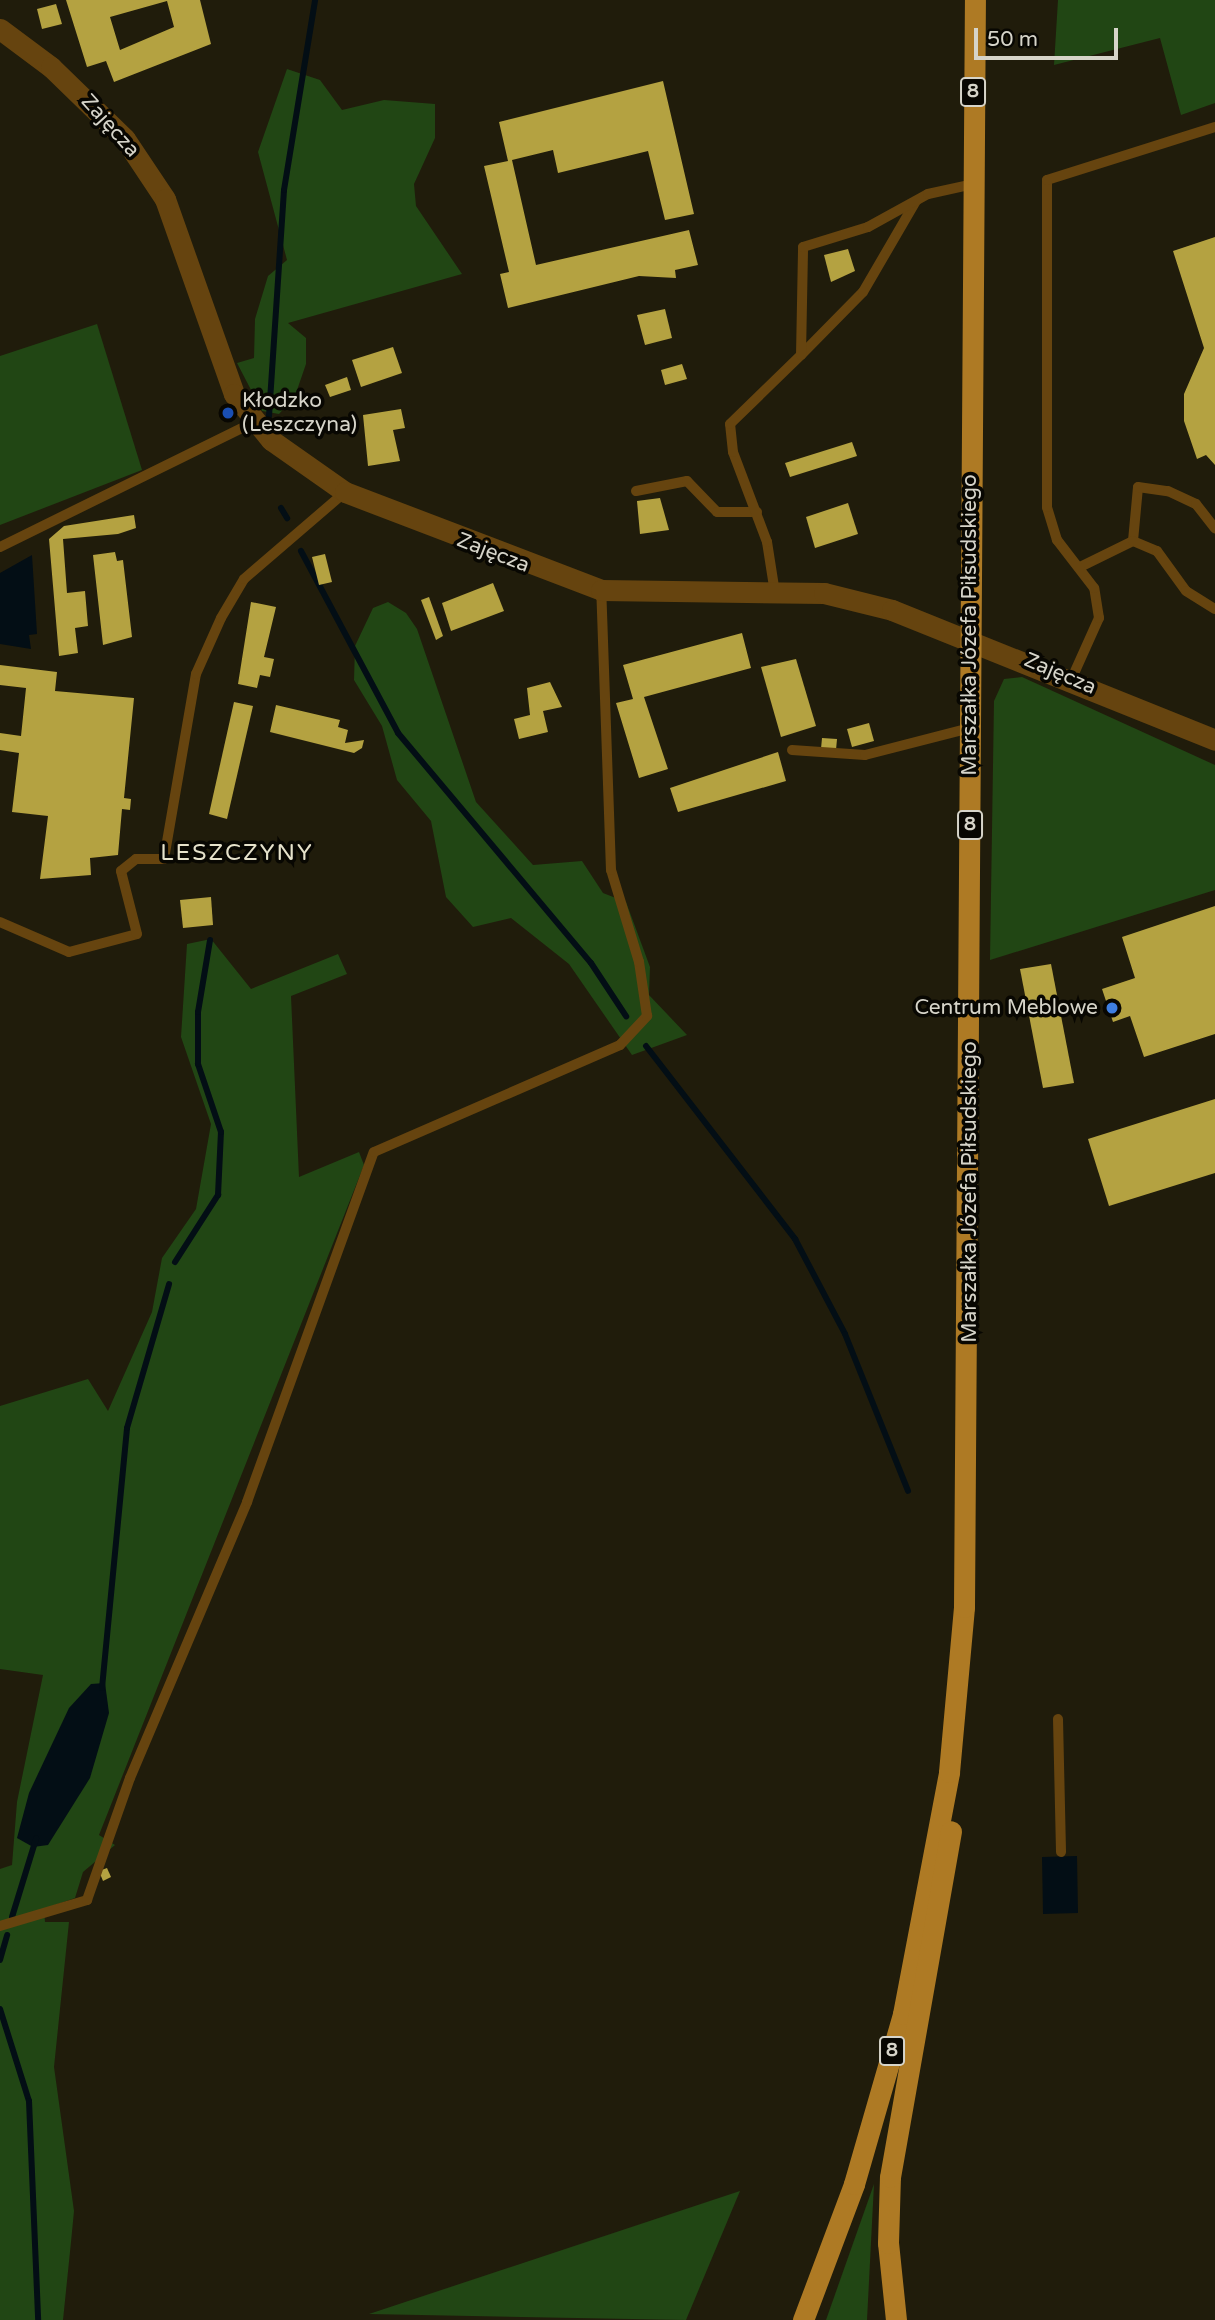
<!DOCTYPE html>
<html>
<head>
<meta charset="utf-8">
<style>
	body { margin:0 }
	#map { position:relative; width:1215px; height:2320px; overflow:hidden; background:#201c0b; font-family:"Varela Round",sans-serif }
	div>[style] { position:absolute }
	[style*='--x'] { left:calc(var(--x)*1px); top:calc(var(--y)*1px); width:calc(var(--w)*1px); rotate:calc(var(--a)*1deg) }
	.green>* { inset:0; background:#214614 }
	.water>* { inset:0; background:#030e15 }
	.stream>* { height:6px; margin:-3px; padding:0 3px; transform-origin:3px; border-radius:3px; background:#030e15 }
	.building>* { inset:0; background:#b4a241 }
	.service>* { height:10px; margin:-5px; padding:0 5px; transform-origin:5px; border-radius:5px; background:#66440f }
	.tertiary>* { height:21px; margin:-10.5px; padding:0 10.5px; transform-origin:10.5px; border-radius:10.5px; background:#66440f }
	.trunk>* { height:21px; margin:-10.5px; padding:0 10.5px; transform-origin:10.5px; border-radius:10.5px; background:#ae7a24 }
	.dots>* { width:19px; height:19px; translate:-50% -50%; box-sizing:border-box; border:4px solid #080702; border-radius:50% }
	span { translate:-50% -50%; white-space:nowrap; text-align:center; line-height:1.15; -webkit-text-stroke:7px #080702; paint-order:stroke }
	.shield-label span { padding:2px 5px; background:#080702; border:2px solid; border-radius:5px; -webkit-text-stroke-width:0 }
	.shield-label { font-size:19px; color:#d6d4c9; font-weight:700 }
	.street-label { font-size:21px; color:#d6d4c9 }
	.poi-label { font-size:21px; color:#d6d4c9 }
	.left { translate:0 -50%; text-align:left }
	.right { translate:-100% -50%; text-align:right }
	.neighbourhood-label { font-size:23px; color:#e6e2cb; letter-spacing:2px }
	.scale { position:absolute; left:974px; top:28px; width:144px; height:32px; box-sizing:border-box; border:4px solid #d6d4c9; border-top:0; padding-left:9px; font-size:21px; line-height:24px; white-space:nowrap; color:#d6d4c9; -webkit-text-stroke:5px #080702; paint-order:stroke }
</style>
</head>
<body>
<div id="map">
	<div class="green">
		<i style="clip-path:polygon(1058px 0,1215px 0,1215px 103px,1181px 115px,1160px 38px,1054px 65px)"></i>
		<i style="clip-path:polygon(287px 69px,320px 80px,342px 110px,384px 100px,435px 104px,435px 138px,414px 184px,416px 206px,462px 274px,288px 323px,306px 338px,306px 364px,295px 396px,279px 414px,262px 411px,237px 363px,254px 358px,255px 319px,268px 276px,287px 260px,258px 152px)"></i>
		<i style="clip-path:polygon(97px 324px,142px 470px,0 525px,0 356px)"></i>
		<i style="clip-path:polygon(388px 602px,406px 613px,417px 629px,476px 802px,533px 865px,582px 861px,603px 893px,626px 902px,650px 967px,649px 995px,687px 1035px,632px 1055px,569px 964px,511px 918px,473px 927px,446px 897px,431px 821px,397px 780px,382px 726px,354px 680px,355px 646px,373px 608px)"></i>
		<i style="clip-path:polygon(1022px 677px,1215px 765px,1215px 890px,990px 960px,994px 701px,1004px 679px)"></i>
		<i style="clip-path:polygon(211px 939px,251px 989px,338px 954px,347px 974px,291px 996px,299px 1177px,359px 1152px,364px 1165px,99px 1835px,115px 1845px,83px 1872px,75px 1898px,44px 1909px,45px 1922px,69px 1922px,54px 2067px,74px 2211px,71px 2242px,63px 2320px,0 2320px,0 1869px,12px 1865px,17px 1802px,43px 1675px,0 1669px,0 1406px,88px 1379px,108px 1411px,152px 1312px,162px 1258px,196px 1209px,211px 1124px,181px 1037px,187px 944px)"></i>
		<i style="clip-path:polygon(874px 2184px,867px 2320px,826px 2320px)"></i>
		<i style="clip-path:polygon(740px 2191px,686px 2320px,369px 2314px)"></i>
	</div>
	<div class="water">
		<i style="clip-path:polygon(32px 555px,37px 634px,29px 635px,31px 649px,0 644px,0 573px)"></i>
		<i style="clip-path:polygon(105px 1683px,109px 1713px,90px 1778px,48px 1845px,33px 1847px,17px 1838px,29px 1793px,69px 1708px,91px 1684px)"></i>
		<i style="clip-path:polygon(1077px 1856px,1078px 1913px,1043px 1914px,1042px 1857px)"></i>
	</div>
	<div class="stream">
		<i style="--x:269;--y:416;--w:226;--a:-86.2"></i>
		<i style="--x:284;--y:190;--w:193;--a:-80.7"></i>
		<i style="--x:281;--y:508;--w:12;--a:59"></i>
		<i style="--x:301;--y:551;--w:206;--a:61.9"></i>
		<i style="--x:398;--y:733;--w:300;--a:50"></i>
		<i style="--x:591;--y:963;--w:64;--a:56.6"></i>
		<i style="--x:646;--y:1046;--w:244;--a:52.3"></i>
		<i style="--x:795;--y:1239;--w:107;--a:62.2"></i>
		<i style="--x:845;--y:1334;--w:169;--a:68.1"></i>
		<i style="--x:175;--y:1262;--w:80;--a:-57.3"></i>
		<i style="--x:218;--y:1195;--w:63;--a:-87.3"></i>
		<i style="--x:221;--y:1132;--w:72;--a:-108.7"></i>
		<i style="--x:198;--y:1064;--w:52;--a:-90"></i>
		<i style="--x:198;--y:1012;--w:73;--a:-80.5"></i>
		<i style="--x:102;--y:1688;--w:261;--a:-84.5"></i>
		<i style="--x:127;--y:1428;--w:150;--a:-73.7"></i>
		<i style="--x:12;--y:1917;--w:82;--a:-72.9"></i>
		<i style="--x:0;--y:1960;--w:26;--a:-74"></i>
		<i style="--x:0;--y:2009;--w:96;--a:72.5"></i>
		<i style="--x:29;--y:2101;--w:219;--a:87.6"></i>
	</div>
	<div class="building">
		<i style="clip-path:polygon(evenodd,66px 0,200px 0,211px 44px,114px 82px,106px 61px,87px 67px,66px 0,167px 1px,174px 27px,120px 50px,110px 17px,167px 1px)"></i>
		<i style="clip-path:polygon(56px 4px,62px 24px,42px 29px,37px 9px)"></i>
		<i style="clip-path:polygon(663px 81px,694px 214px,665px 220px,648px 151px,558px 173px,553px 150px,512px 160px,536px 265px,689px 230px,698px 265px,675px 270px,676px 278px,639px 276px,508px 308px,500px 274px,509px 272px,484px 166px,508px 161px,499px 122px)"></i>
		<i style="clip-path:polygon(1215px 237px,1215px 465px,1206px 455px,1197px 459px,1184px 421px,1184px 394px,1204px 348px,1173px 251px)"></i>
		<i style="clip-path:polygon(848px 249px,855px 271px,831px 282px,824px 255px)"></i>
		<i style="clip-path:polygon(665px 309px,672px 338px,645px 345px,637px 315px)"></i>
		<i style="clip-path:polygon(393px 347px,402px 373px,361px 387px,352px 360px)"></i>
		<i style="clip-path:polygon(682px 364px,687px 379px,665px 385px,661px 370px)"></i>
		<i style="clip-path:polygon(347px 377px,351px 390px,330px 397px,325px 385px)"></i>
		<i style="clip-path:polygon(401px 409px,405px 428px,393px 430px,400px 461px,368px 466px,363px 415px)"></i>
		<i style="clip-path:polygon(852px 442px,857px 456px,790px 477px,785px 463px)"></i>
		<i style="clip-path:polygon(660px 498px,669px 530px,640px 534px,637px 501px)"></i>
		<i style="clip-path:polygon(848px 503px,858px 534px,815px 548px,806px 517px)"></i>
		<i style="clip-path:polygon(134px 515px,136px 528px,118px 534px,63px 539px,67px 593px,85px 591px,88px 626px,75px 628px,78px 653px,59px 656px,49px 539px,64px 526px)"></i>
		<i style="clip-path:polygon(115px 552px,117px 561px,123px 560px,132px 637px,103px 645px,93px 555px)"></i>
		<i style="clip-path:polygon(325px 554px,332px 582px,319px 585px,312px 557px)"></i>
		<i style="clip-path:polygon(493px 583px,504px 611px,451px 631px,442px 603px)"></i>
		<i style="clip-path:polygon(429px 597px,443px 636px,436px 640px,421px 600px)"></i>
		<i style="clip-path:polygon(251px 602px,276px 607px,264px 657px,274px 659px,270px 677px,260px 675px,257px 688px,238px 684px)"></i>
		<i style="clip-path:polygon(742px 633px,751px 668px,644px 697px,668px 769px,639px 778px,616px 703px,633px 699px,623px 665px)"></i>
		<i style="clip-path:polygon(796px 659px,816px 726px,781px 737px,761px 667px)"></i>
		<i style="clip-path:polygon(0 665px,57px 672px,55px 691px,134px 698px,124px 798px,131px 799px,130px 810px,122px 809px,118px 855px,90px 858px,91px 875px,40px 879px,48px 816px,12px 812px,19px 753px,0 750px,0 733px,21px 736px,26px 688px,0 685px)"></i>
		<i style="clip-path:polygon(550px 682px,562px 707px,543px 711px,548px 732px,519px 739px,514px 719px,530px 715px,527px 688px)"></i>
		<i style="clip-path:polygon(234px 702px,253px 706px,227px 819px,209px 814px)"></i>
		<i style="clip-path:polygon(276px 705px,340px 720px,338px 727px,348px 730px,345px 743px,364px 740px,362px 748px,354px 753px,270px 732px)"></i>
		<i style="clip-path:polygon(869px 723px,874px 741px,852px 747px,847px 729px)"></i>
		<i style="clip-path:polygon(822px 738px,837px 739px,836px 750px,821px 749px)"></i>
		<i style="clip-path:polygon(778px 752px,786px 781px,678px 812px,670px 788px)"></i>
		<i style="clip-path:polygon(211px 897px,213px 925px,183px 928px,180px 900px)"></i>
		<i style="clip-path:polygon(1215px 906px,1215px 1034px,1144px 1057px,1130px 1016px,1113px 1022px,1102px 989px,1135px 978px,1122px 937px)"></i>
		<i style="clip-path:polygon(1051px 964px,1074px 1083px,1043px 1088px,1020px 969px)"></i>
		<i style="clip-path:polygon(1215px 1099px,1215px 1173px,1109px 1206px,1088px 1139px)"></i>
		<i style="clip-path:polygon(107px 1868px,111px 1877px,103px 1881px,99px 1871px)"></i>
	</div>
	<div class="service">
		<i style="--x:801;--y:355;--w:88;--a:-45.5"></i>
		<i style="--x:863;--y:292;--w:105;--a:-59.8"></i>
		<i style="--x:636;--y:491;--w:52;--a:-11.1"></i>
		<i style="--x:687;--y:481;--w:43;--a:45.9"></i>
		<i style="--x:717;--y:512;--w:40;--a:0"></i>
		<i style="--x:1133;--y:541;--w:54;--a:-84.7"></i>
		<i style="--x:1138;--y:487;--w:30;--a:8"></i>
		<i style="--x:1168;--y:491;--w:31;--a:25"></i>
		<i style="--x:1196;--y:504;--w:31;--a:52"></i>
		<i style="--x:0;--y:547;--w:281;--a:-26.2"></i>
		<i style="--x:1080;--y:567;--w:59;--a:-26.1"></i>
		<i style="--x:1133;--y:541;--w:26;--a:23"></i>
		<i style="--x:1157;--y:551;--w:49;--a:54.1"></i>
		<i style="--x:1186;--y:591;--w:34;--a:32"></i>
		<i style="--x:775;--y:593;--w:52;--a:-98.9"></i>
		<i style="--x:767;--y:542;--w:96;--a:-110.7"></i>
		<i style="--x:733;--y:452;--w:28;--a:-96"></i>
		<i style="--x:730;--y:424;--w:99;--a:-44.2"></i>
		<i style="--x:801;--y:355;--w:108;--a:-88.9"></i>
		<i style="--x:803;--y:247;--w:68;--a:-17.1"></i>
		<i style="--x:868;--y:227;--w:68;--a:-28.8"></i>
		<i style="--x:928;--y:194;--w:46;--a:-12.5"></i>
		<i style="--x:1072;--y:678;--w:66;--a:-65.8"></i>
		<i style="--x:1099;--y:618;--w:30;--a:-99"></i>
		<i style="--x:1094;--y:588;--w:61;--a:-127.6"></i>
		<i style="--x:1057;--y:540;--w:34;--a:-107"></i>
		<i style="--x:1047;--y:507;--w:327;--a:-90"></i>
		<i style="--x:1047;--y:180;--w:176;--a:-17.5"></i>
		<i style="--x:792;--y:750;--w:73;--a:3.9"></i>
		<i style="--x:865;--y:755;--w:108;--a:-14.4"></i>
		<i style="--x:0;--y:922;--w:75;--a:23.5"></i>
		<i style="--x:69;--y:952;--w:70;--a:-14.8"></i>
		<i style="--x:137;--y:934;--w:65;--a:-104.3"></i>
		<i style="--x:121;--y:871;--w:19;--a:-39"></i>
		<i style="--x:136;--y:859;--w:28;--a:0"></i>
		<i style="--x:164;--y:859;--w:188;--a:-80.2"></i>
		<i style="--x:196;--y:674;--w:61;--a:-65.9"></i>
		<i style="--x:221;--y:618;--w:45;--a:-59.5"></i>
		<i style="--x:244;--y:579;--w:133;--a:-40.7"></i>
		<i style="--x:1058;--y:1719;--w:133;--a:88.7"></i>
		<i style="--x:0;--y:1926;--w:91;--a:-16.6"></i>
		<i style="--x:87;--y:1900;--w:129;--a:-70.6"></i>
		<i style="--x:130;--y:1778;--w:300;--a:-67"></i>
		<i style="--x:247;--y:1502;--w:372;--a:-70.1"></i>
		<i style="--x:374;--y:1152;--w:268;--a:-23.5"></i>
		<i style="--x:620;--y:1045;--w:40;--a:-47"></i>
		<i style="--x:647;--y:1016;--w:55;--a:-98.4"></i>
		<i style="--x:639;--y:962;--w:96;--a:-106.9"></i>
		<i style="--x:611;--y:870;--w:280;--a:-92"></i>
	</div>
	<div class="tertiary">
		<i style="--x:0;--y:29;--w:64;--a:36.7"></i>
		<i style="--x:51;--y:67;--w:103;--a:44.2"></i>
		<i style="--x:125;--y:139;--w:72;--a:56.3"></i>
		<i style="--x:165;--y:199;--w:207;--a:70.5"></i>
		<i style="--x:234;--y:394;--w:59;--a:51.2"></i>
		<i style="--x:271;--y:440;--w:90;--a:35.1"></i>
		<i style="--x:345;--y:492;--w:274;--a:20.9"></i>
		<i style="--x:601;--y:590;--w:223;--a:0.8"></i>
		<i style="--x:824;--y:593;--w:70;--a:14"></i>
		<i style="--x:892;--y:610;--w:348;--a:21.9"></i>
	</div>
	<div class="trunk">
		<i style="--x:803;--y:2320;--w:145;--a:-69.4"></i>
		<i style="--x:854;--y:2184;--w:177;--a:-73.9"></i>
		<i style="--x:903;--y:2014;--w:246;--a:-79.2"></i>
		<i style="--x:949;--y:1772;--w:166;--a:-84.8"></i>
		<i style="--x:964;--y:1607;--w:1607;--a:-89.61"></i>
		<i style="--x:896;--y:2320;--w:77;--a:-95.9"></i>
		<i style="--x:888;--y:2243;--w:66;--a:-88.3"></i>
		<i style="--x:890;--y:2177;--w:351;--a:-80"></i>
	</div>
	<div class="dots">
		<i style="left:228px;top:413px;background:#1a4fb4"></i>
		<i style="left:1112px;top:1008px;background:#3f7fe0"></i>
	</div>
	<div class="shield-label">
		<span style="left:973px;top:92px">8</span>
		<span style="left:970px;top:825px">8</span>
		<span style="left:892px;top:2051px">8</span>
	</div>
	<div class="street-label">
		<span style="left:110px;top:126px;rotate:48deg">Zajęcza</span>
		<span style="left:493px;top:553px;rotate:21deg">Zajęcza</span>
		<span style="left:970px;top:625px;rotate:-90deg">Marszałka Józefa Piłsudskiego</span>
		<span style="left:1060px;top:674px;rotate:23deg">Zajęcza</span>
		<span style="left:970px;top:1192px;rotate:-90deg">Marszałka Józefa Piłsudskiego</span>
	</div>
	<div class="poi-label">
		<span class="left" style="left:242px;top:413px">Kłodzko<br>(Leszczyna)</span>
		<span class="right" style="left:1098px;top:1008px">Centrum Meblowe</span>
	</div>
	<div class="neighbourhood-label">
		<span style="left:237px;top:853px">LESZCZYNY</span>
	</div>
	<div class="scale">50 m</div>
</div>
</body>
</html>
